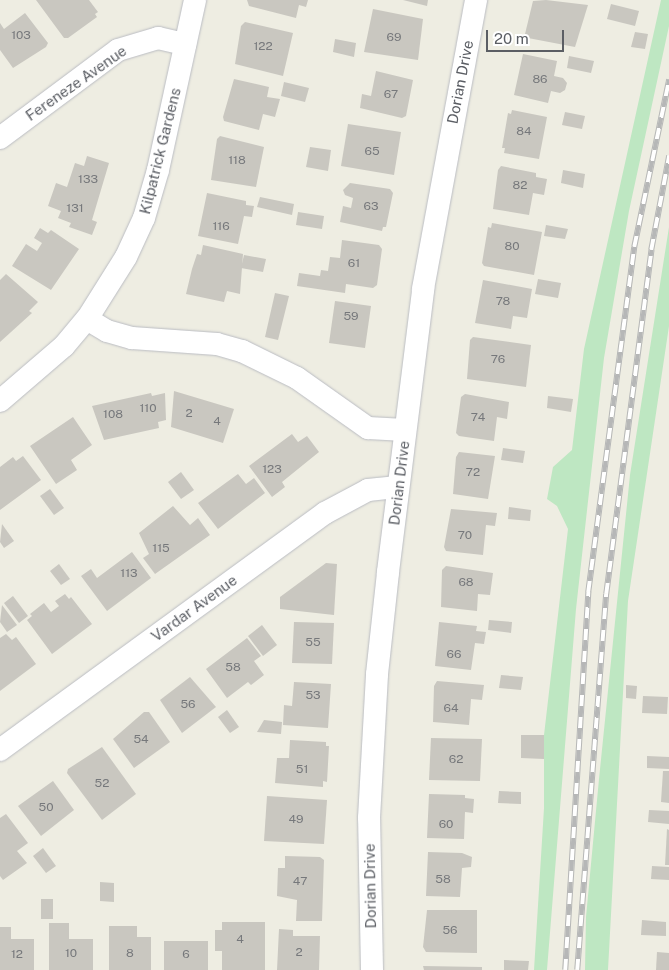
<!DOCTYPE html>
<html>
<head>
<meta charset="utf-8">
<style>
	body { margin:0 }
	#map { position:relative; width:669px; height:970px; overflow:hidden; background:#eeede2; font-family:"Public Sans",sans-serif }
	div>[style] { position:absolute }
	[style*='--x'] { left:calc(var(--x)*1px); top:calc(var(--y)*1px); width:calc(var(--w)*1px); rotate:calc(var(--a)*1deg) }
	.green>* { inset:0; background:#bee7c2 }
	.building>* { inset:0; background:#c9c7c0 }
	.roads { filter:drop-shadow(0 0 1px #babcc2) drop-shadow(0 0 1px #babcc2) }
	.minor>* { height:22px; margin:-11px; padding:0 11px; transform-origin:11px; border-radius:11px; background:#fff }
	.rail>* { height:5.5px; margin-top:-2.75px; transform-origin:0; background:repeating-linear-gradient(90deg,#fff 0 11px,#b6b7b7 0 22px); box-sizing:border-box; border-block:1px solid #b6b7b7 }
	span { translate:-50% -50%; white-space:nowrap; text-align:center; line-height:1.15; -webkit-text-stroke:4px #fff; paint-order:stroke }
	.number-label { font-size:12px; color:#76787b }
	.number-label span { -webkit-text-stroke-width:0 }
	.street-label { font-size:15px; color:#5b5e64 }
	.scale { position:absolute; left:486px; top:30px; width:78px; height:22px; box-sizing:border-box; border:2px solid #5b5e64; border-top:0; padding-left:6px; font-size:15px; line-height:18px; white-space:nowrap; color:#5b5e64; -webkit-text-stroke:4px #fff; paint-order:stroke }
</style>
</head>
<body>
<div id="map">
	<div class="green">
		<i style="clip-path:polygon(661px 0,669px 0,669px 26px,629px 211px,604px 358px,576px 609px,547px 970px,534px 970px,544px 808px,544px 735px,568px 529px,557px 506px,547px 499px,553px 467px,572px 450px,584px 349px)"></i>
		<i style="clip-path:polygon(669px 227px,669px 326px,628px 601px,608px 970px,585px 970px,586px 917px,599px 779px,630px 475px)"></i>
	</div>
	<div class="building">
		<i style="clip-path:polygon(36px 0,89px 0,98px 12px,95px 14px,97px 17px,68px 38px,64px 38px)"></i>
		<i style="clip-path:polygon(247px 0,308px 0,306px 7px,299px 5px,296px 18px,249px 6px)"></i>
		<i style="clip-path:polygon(403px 0,428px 0,427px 6px)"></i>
		<i style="clip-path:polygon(546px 0,588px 5px,575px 47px,528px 38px,525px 34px,533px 1px)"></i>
		<i style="clip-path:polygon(611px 4px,639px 11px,635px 26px,607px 19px)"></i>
		<i style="clip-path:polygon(373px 9px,423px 19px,418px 60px,364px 52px)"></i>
		<i style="clip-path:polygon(25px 13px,48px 43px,46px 47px,13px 68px,0 50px,0 23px,4px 29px)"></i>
		<i style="clip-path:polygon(245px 22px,293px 33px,283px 76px,235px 64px,241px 26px)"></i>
		<i style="clip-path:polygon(635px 32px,648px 34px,645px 49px,631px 47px)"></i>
		<i style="clip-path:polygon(335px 39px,356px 43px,354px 57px,333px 52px)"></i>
		<i style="clip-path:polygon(523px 54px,557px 61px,554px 76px,563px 78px,567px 83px,565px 90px,560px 93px,551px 91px,548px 103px,514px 95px)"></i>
		<i style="clip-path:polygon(569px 56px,594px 61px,591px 73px,567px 68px)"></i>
		<i style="clip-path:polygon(376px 71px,413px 80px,406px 116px,402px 118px,360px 108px,362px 94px,371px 96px)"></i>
		<i style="clip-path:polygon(234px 79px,269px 87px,267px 97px,280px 99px,275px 117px,263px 114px,259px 130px,224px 121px,223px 117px)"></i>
		<i style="clip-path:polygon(284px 82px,309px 88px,305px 102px,281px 96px)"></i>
		<i style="clip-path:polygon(512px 110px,547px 117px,539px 159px,504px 153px,505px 148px,502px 148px,508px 113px,511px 114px)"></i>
		<i style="clip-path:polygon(565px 112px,585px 116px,582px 129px,562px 125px)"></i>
		<i style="clip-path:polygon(348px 124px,401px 132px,394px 175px,341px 166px)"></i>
		<i style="clip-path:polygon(220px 136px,264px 147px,256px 187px,211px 180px,217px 139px)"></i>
		<i style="clip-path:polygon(310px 147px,331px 150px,328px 171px,306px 167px)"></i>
		<i style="clip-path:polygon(87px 156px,109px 163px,92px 220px,97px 222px,92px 235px,69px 227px,71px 223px,58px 218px,61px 211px,48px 206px,56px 183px,67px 187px,75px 163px,84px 166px)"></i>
		<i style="clip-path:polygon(501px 166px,536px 173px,536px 177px,547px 179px,544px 195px,533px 193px,529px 215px,493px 209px,498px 170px)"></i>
		<i style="clip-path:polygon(563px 170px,585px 174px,583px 188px,561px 183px)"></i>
		<i style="clip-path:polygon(350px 183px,390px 189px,393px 193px,386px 227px,383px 227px,382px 231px,340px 222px,343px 206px,351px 208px,353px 198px,345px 195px,343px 190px)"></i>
		<i style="clip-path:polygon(207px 193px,246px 201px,246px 205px,254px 206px,252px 217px,244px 216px,238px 244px,198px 236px)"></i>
		<i style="clip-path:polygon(260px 197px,294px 204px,292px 215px,257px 207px)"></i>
		<i style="clip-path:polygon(298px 212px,324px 216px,322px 229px,296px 225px)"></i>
		<i style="clip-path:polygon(492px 223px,542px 232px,534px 275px,484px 266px,482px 263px,488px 227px,491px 228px)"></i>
		<i style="clip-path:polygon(546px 225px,568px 229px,565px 239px,544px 236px)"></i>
		<i style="clip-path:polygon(40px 228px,48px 233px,51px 230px,79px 249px,51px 290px,12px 266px,26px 244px,37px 251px,42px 243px,34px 238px)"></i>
		<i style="clip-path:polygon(342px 240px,379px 245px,382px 249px,377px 285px,373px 288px,346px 284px,345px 293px,297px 286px,299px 273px,320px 276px,321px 270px,328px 271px,330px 257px,340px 258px)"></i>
		<i style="clip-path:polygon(203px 245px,243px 254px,240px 294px,227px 291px,224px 302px,186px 294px,192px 269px,197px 254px,201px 255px)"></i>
		<i style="clip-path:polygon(244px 255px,266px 259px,263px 272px,241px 268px)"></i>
		<i style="clip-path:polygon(6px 274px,38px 302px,29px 311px,32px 313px,0 342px,0 280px)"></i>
		<i style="clip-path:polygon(538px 279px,561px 283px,558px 298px,535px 294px)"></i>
		<i style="clip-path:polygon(483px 280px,532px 289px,527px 318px,513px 316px,511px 329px,475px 323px)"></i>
		<i style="clip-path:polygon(275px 293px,289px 296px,278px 340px,265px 337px)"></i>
		<i style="clip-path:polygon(335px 301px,371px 306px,365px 348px,329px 343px)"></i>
		<i style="clip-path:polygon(473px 337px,531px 345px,526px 387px,467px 379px,470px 340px)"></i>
		<i style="clip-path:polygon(174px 391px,234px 409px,223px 443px,171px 427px)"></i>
		<i style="clip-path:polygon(151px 393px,152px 396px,165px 393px,166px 420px,158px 422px,159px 428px,104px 440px,92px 406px)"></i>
		<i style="clip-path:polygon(465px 394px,509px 402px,507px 419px,497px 417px,494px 441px,459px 436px,456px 433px,461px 397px)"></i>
		<i style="clip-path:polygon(548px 396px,573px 399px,571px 412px,547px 408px)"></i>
		<i style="clip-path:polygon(73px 417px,92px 445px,71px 460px,77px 470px,56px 484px,30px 446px)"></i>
		<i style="clip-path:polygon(292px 434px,298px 442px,307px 436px,319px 452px,282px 482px,285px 487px,272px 497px,249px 466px)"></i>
		<i style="clip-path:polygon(503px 448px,525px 451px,523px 463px,501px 460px)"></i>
		<i style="clip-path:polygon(459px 452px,495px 456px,488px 499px,453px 494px,456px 457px)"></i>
		<i style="clip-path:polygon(23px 456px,41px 480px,0 510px,0 467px,13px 457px,16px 461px)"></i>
		<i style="clip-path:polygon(181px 472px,194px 490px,181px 499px,168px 482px)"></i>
		<i style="clip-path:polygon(238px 474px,246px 484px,254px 478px,265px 493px,218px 529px,198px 503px)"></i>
		<i style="clip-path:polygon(50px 489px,64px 508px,54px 515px,40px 496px)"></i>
		<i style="clip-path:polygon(173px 506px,190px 525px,198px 518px,210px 535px,155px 574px,143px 558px,149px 554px,139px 533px)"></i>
		<i style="clip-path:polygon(509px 507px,531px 510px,530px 521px,508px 519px)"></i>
		<i style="clip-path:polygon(451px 509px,497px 513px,495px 526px,486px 525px,483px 555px,446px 551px,444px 547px)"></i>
		<i style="clip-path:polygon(2px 524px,14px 541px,4px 548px,0 542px)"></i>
		<i style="clip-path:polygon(132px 552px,151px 578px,107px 611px,81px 576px,91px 569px,97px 578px)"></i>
		<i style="clip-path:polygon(326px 563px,337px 564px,334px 615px,280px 609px,280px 597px)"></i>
		<i style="clip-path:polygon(59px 564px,70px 579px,61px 585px,50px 571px)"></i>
		<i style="clip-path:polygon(446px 566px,493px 573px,490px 595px,478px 594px,477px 611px,441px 607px,442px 570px)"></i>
		<i style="clip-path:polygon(65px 594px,69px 599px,71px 597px,92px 624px,52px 654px,27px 620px,32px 616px,30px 614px,44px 603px,51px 612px,59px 606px,55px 601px)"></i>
		<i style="clip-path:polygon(13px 596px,28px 616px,19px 623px,4px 603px)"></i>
		<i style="clip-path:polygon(2px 605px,17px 625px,7px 632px,0 622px)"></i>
		<i style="clip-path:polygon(489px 620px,512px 622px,511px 633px,488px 630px)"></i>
		<i style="clip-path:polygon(294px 622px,334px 623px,332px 664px,292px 663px)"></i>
		<i style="clip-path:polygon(439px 622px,477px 626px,476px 631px,486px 632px,484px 644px,475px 643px,471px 670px,435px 666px)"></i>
		<i style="clip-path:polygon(262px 625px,277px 645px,263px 656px,248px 636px)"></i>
		<i style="clip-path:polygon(6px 634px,12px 640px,16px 637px,36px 664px,0 691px,0 638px)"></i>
		<i style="clip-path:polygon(247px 638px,261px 656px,254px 661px,264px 675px,251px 685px,248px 682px,227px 698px,206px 669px)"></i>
		<i style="clip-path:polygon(501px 675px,523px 677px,521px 690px,499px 688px)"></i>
		<i style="clip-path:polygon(190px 677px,216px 707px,182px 733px,160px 700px)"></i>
		<i style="clip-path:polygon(437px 681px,484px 685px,482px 700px,471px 699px,469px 725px,433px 722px,434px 686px)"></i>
		<i style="clip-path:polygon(294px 682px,331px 684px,328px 728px,283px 725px,284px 705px,292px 706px)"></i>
		<i style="clip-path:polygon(626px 685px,637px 686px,636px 699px,626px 698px)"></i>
		<i style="clip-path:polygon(643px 696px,668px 697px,667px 714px,642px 713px)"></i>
		<i style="clip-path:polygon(227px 710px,239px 727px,230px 733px,218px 717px)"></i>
		<i style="clip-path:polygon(144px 712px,149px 712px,170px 742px,134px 768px,113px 739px)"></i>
		<i style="clip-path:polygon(264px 720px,282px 722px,281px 734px,257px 732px)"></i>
		<i style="clip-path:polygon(521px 735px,544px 735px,544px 759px,521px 758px)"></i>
		<i style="clip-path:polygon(431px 738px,482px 739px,480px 781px,429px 780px)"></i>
		<i style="clip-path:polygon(290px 740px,326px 742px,326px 746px,329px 746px,327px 782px,323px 781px,323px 787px,275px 783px,277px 758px,289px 758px)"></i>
		<i style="clip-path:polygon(102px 747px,136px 794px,102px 820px,67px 773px,68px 769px)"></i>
		<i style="clip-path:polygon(647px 756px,669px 757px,669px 769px,647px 768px)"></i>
		<i style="clip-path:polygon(663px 771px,669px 771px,669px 803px,661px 802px)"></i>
		<i style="clip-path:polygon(53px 781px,74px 810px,41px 836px,18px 806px)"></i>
		<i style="clip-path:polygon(499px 791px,521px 792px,521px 804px,498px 803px)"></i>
		<i style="clip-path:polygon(429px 794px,465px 795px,465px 798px,474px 799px,473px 813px,465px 812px,464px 839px,427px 838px)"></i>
		<i style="clip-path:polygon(267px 796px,327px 800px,324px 844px,264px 841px)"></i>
		<i style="clip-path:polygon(649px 810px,669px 811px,669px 824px,648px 822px)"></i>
		<i style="clip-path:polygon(6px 814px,28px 843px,17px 851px,27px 863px,3px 880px,0 876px,0 818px)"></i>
		<i style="clip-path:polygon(667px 829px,669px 830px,669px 865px,665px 865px)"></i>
		<i style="clip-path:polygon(43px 848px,56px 866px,46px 873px,33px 856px)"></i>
		<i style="clip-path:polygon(428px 852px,462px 853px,472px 857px,471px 867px,462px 868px,460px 897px,426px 896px)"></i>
		<i style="clip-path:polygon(285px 856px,320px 857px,324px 860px,322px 921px,296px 921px,297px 900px,277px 896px,278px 868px,285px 868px)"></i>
		<i style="clip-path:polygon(652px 866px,669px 867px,669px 880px,651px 879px)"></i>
		<i style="clip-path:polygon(100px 882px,114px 883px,114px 902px,100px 901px)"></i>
		<i style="clip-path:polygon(41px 899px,53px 899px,53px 919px,41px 919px)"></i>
		<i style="clip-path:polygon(427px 910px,477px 910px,477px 953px,426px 952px,423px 947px)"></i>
		<i style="clip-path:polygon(642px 920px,666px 922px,666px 936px,641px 935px)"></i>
		<i style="clip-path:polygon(222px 922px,265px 922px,265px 970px,222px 970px,222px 951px,215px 951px,215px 930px,222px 930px)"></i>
		<i style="clip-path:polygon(49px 923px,69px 923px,69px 939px,93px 939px,93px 970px,49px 970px)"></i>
		<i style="clip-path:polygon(109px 926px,137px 926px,137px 937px,151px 937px,151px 970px,109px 970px)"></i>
		<i style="clip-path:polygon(0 927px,11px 927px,11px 939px,34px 939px,34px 970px,0 970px)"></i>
		<i style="clip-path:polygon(279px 929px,293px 930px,293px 936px,320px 936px,319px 970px,277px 970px)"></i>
		<i style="clip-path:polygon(164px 941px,208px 941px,208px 970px,164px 970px)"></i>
		<i style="clip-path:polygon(657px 952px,669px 953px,669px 970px,656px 970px)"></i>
		<i style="clip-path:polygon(504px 960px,529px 961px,528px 970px,504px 970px)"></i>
		<i style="clip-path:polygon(423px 966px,482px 967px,482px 970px,424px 970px)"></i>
	</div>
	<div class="roads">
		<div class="minor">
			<i style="--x:0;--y:138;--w:147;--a:-36.7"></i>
			<i style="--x:118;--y:50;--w:42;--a:-16.7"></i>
			<i style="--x:158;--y:38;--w:28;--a:13"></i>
			<i style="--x:87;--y:319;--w:23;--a:31"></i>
			<i style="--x:107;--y:331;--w:26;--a:16"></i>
			<i style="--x:132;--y:338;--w:85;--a:4"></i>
			<i style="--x:217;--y:344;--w:26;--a:16"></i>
			<i style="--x:242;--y:351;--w:61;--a:26.1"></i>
			<i style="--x:297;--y:378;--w:87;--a:35.2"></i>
			<i style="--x:368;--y:428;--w:37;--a:3"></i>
			<i style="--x:0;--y:401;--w:84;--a:-40.7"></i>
			<i style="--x:64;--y:346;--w:35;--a:-50"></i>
			<i style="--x:87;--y:319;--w:73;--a:-57.8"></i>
			<i style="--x:126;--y:257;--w:43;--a:-65.2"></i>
			<i style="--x:144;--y:218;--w:50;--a:-73.7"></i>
			<i style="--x:158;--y:170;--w:174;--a:-77.7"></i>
			<i style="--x:0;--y:750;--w:402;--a:-36.1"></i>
			<i style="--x:325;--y:513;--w:49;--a:-28.1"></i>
			<i style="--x:368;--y:490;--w:30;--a:-6"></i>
			<i style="--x:372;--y:970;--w:152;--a:-91.1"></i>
			<i style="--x:369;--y:818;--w:144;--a:-86.8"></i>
			<i style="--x:377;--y:674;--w:103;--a:-83.8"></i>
			<i style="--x:388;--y:572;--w:285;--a:-82.9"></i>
			<i style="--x:423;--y:289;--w:294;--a:-79.6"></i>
		</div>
	</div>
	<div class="rail">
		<i style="--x:565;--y:970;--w:379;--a:-86.5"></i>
		<i style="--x:588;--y:592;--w:348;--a:-82.4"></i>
		<i style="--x:634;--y:247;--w:171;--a:-78.2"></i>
		<i style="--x:577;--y:970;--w:377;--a:-85.6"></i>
		<i style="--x:606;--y:594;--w:347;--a:-82.5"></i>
		<i style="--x:651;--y:250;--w:96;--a:-79.2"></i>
	</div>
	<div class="number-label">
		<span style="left:21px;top:36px">103</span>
		<span style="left:394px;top:38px">69</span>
		<span style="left:263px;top:47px">122</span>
		<span style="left:540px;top:80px">86</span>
		<span style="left:391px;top:95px">67</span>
		<span style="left:524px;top:132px">84</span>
		<span style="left:372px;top:152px">65</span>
		<span style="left:237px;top:161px">118</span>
		<span style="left:88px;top:180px">133</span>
		<span style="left:520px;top:186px">82</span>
		<span style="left:371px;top:207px">63</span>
		<span style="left:75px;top:209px">131</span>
		<span style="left:221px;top:227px">116</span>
		<span style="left:512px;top:247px">80</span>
		<span style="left:354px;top:264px">61</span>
		<span style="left:503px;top:302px">78</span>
		<span style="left:351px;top:317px">59</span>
		<span style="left:498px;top:360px">76</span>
		<span style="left:148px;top:409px">110</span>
		<span style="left:189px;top:414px">2</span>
		<span style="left:113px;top:415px">108</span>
		<span style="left:478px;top:418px">74</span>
		<span style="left:217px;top:422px">4</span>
		<span style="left:272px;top:470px">123</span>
		<span style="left:473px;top:473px">72</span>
		<span style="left:465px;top:536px">70</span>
		<span style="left:161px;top:549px">115</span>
		<span style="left:129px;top:574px">113</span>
		<span style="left:466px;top:583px">68</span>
		<span style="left:313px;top:643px">55</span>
		<span style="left:454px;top:655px">66</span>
		<span style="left:233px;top:668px">58</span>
		<span style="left:313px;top:696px">53</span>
		<span style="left:188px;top:705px">56</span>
		<span style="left:451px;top:709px">64</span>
		<span style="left:141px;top:740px">54</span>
		<span style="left:456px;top:760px">62</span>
		<span style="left:302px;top:770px">51</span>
		<span style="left:102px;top:784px">52</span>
		<span style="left:46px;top:808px">50</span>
		<span style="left:296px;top:820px">49</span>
		<span style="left:446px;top:825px">60</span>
		<span style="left:443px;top:880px">58</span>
		<span style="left:300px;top:882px">47</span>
		<span style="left:450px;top:931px">56</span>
		<span style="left:240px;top:940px">4</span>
		<span style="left:299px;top:953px">2</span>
		<span style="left:71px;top:954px">10</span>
		<span style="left:130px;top:954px">8</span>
		<span style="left:17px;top:955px">12</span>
		<span style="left:186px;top:955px">6</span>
	</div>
	<div class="street-label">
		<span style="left:460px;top:82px;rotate:-79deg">Dorian Drive</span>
		<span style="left:76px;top:83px;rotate:-35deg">Fereneze Avenue</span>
		<span style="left:160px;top:151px;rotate:-76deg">Kilpatrick Gardens</span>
		<span style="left:399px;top:483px;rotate:-83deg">Dorian Drive</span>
		<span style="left:194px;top:608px;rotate:-36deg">Vardar Avenue</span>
		<span style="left:370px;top:886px;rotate:-91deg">Dorian Drive</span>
	</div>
	<div class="scale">20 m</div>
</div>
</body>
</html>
